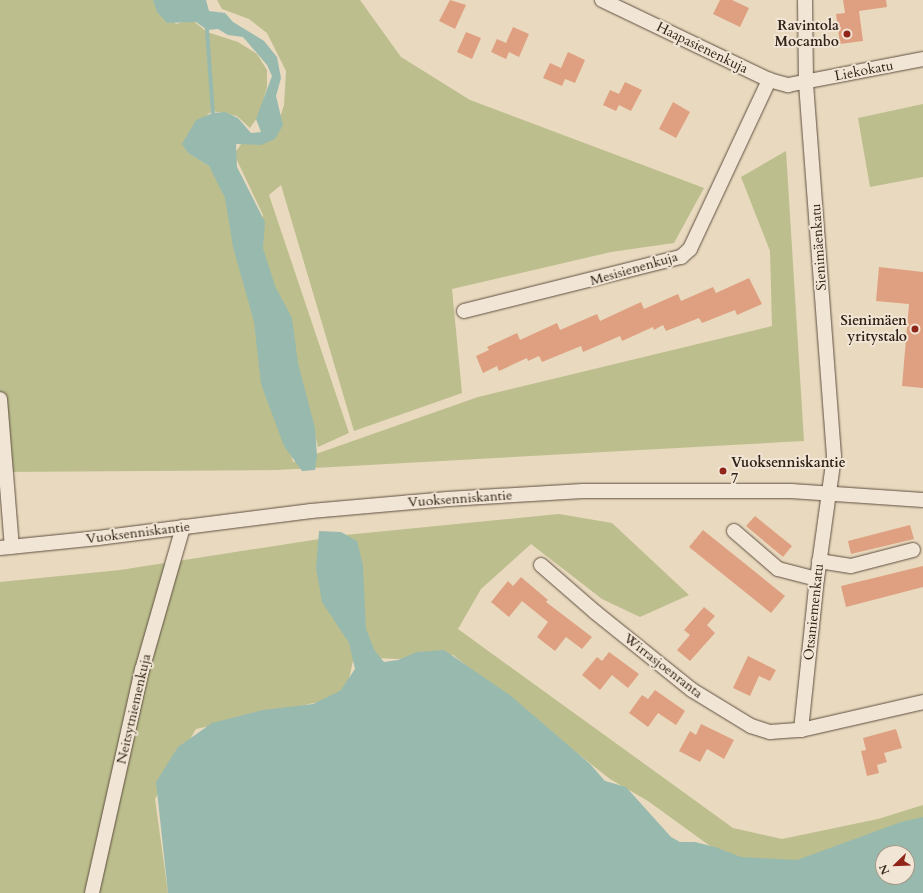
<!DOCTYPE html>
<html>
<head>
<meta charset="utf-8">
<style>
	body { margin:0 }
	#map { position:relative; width:923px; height:893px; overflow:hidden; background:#e9d9be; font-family:Cardo,serif }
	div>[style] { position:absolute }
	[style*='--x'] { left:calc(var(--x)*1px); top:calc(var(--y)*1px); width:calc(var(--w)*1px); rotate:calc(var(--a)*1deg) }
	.green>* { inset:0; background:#bcbe8d }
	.water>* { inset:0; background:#98baae }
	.stream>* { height:4px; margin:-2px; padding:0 2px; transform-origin:2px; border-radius:2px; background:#98baae }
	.building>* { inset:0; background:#dfa081 }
	.roads { filter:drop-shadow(0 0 1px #5f4f41) drop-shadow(0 0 1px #5f4f41) }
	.minor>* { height:14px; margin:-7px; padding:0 7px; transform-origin:7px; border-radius:7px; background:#f1e6d5 }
	.dots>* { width:11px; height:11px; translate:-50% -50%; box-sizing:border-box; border:2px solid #f1e6d5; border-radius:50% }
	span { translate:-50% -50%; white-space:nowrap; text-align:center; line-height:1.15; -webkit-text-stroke:4px #f1e6d5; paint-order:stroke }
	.poi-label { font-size:14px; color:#312117; font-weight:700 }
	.right { translate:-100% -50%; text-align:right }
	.left { translate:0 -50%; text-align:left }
	.street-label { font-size:14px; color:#312117 }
	.north { position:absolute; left:875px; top:845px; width:40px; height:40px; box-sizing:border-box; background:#f1e6d5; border:1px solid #a49789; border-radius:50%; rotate:247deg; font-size:11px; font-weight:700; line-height:16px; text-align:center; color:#312117 }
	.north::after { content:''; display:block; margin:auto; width:14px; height:18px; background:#8f2418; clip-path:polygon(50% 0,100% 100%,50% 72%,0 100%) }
</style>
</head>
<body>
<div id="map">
	<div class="green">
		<i style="clip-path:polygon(0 0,153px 0,176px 24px,192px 20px,207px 32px,238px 42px,257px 54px,267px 70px,267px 87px,259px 115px,250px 128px,237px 116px,213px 111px,208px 114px,188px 153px,209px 166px,225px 193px,236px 227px,293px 462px,478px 397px,772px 326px,770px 251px,741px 177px,786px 151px,804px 441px,277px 470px,0 472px)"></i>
		<i style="clip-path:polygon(217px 0,360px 0,401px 57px,470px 100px,704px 188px,674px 243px,611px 252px,452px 289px,462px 393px,354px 431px,281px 185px,269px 195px,349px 433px,318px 447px,293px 350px,265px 280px,260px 229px,263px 215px,234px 154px,242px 143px,273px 140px,284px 105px,286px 71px,267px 33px,249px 19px,222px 9px)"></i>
		<i style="clip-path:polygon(923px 104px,923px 177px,870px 187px,858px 118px)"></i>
		<i style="clip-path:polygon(559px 514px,612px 523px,689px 595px,640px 617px,602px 599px,531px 544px,481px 589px,458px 629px,733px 828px,782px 839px,878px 819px,923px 805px,923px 837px,858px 854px,773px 864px,728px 859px,648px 801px,610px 779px,453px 655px,398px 659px,354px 657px,345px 696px,196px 729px,155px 799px,168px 893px,0 893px,0 582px,120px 570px,345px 535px)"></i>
	</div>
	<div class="water">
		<i style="clip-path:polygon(153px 0,206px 0,209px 11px,225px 13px,233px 22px,264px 41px,277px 57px,281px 78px,276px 96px,283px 125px,275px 139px,261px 145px,236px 144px,237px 167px,265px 222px,263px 248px,275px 286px,292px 318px,298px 363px,315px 428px,317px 456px,315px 470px,302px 471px,284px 446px,261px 384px,254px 322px,233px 247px,225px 198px,209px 166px,188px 153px,182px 144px,196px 120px,213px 113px,225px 112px,238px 118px,251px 133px,261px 132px,256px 119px,272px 76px,267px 65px,243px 37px,228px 35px,218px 29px,207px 30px,196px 22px,167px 23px,157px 12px)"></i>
		<i style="clip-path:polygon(evenodd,319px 531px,341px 532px,357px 541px,363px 565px,366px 629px,375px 651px,384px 662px,398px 660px,417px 652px,444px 650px,511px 696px,590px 764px,605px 781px,626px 787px,671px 837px,680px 842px,695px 842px,715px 847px,741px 857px,797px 860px,901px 822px,923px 817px,923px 893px,168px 893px,156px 782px,178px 747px,212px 723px,263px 710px,313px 704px,340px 691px,355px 669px,349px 643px,322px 602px,316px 568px,319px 531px,883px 853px,907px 853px,907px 877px,883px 877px,883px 853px)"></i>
	</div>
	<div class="stream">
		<i style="--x:207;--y:30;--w:83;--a:85.9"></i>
	</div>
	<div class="building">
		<i style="clip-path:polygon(450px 0,466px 5px,455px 29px,439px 21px)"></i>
		<i style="clip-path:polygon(720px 0,732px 0,749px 8px,740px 27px,713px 14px)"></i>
		<i style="clip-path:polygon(843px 0,886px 0,887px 7px,859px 11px,863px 41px,840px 44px,836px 14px,845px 13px)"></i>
		<i style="clip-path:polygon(513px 27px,529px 34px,519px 57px,509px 52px,506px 59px,491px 52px,497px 39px,506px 43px)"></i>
		<i style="clip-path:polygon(466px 32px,481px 38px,472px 59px,457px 52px)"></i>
		<i style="clip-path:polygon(568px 52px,585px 60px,575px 83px,565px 79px,562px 86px,543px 78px,550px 63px,561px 68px)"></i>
		<i style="clip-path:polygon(625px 82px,642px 90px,631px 111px,619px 105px,616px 111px,603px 105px,610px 90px,619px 94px)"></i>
		<i style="clip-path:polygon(673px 102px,690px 112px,676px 138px,659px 129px)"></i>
		<i style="clip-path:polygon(879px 267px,923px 272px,923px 388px,902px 386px,909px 304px,876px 301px)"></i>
		<i style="clip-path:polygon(749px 278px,762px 304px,737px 315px,735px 310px,702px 323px,699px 318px,666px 331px,663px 325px,654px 330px,653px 327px,622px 341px,620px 336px,583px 352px,581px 346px,542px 362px,539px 356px,528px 361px,527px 358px,499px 371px,497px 366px,483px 373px,476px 356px,489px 350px,487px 347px,517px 333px,520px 340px,557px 323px,560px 330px,597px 314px,600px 321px,641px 302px,644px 309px,678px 294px,681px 301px,713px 287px,716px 293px)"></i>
		<i style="clip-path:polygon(755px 516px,792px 546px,783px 557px,746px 526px)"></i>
		<i style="clip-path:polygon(910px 525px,914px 539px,851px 554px,848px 541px)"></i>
		<i style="clip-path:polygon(703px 530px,785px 596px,771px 613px,689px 547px)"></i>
		<i style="clip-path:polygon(923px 566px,923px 587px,846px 607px,841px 586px)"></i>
		<i style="clip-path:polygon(521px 577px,548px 600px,546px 602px,592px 637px,582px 649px,566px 637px,555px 651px,537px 637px,548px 622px,522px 601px,509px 617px,491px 602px,508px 581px,513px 586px)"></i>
		<i style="clip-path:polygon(704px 607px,715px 616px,707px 625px,715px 633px,690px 661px,677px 650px,690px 635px,684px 630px)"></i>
		<i style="clip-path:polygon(609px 652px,639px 674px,628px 688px,612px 675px,600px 690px,582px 675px,597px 657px,602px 661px)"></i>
		<i style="clip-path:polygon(748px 656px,776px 670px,770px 681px,759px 676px,750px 696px,733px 688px)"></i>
		<i style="clip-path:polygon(655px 690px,685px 711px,676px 725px,658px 713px,648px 727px,629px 713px,642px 695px,648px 699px)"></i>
		<i style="clip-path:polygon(701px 724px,734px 740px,724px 759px,707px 749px,700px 762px,679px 751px,690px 731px,696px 735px)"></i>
		<i style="clip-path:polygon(896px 729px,902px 748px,884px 753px,887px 762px,877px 765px,879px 773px,867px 776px,861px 751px,866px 750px,863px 738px)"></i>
	</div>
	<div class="roads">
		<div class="minor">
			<i style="--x:602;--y:0;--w:185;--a:25.6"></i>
			<i style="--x:769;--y:80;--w:20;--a:15"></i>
			<i style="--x:788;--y:85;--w:137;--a:-10.9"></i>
			<i style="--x:464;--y:311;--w:224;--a:-14"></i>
			<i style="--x:681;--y:257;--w:12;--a:-42"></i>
			<i style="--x:690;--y:249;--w:187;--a:-64.9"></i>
			<i style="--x:0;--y:399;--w:148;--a:85.4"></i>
			<i style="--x:734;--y:531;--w:58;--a:40.8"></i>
			<i style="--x:778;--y:569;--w:40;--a:14.4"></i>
			<i style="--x:0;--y:548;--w:99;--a:-5.8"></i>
			<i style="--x:98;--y:538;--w:215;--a:-7.2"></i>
			<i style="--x:311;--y:511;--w:137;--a:-5"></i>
			<i style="--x:447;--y:499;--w:136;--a:-3.4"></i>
			<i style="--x:583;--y:491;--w:208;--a:0"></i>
			<i style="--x:791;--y:491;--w:132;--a:3.9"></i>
			<i style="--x:819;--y:561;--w:32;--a:9"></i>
			<i style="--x:851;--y:566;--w:64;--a:-14.5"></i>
			<i style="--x:541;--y:565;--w:72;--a:41"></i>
			<i style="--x:595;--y:612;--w:124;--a:38.8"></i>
			<i style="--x:692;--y:690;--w:69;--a:31.4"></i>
			<i style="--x:751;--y:726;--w:20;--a:18"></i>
			<i style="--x:770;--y:732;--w:31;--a:-4"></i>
			<i style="--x:801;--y:730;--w:125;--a:-12.9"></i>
			<i style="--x:801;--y:730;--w:152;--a:-84"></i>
			<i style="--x:817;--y:579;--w:124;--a:-82.1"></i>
			<i style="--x:834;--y:456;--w:375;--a:-94.3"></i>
			<i style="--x:806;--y:82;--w:82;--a:-90.7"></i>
			<i style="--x:92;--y:893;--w:229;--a:-77.4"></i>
			<i style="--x:142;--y:670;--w:149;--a:-74"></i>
		</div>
	</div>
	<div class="dots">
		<i style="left:847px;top:34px;background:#8f2418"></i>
		<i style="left:915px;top:329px;background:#8f2418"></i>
		<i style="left:723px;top:471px;background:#8f2418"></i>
	</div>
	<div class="poi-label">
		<span class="right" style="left:839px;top:34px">Ravintola<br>Mocambo</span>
		<span class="right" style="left:907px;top:329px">Sienimäen<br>yritystalo</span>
		<span class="left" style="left:731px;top:471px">Vuoksenniskantie<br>7</span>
	</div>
	<div class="street-label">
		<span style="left:702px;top:48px;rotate:26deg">Haapasienenkuja</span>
		<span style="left:864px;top:71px;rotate:-11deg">Liekokatu</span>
		<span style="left:819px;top:247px;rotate:-94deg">Sienimäenkatu</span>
		<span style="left:634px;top:269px;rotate:-16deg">Mesisienenkuja</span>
		<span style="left:460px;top:499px;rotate:-4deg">Vuoksenniskantie</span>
		<span style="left:138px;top:533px;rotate:-7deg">Vuoksenniskantie</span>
		<span style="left:814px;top:612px;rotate:-84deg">Otsaniemenkatu</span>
		<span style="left:663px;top:666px;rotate:38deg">Wirrasjoenranta</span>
		<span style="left:134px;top:709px;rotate:-77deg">Neitsytniemenkuja</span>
	</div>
	<div class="north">N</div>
</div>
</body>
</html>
